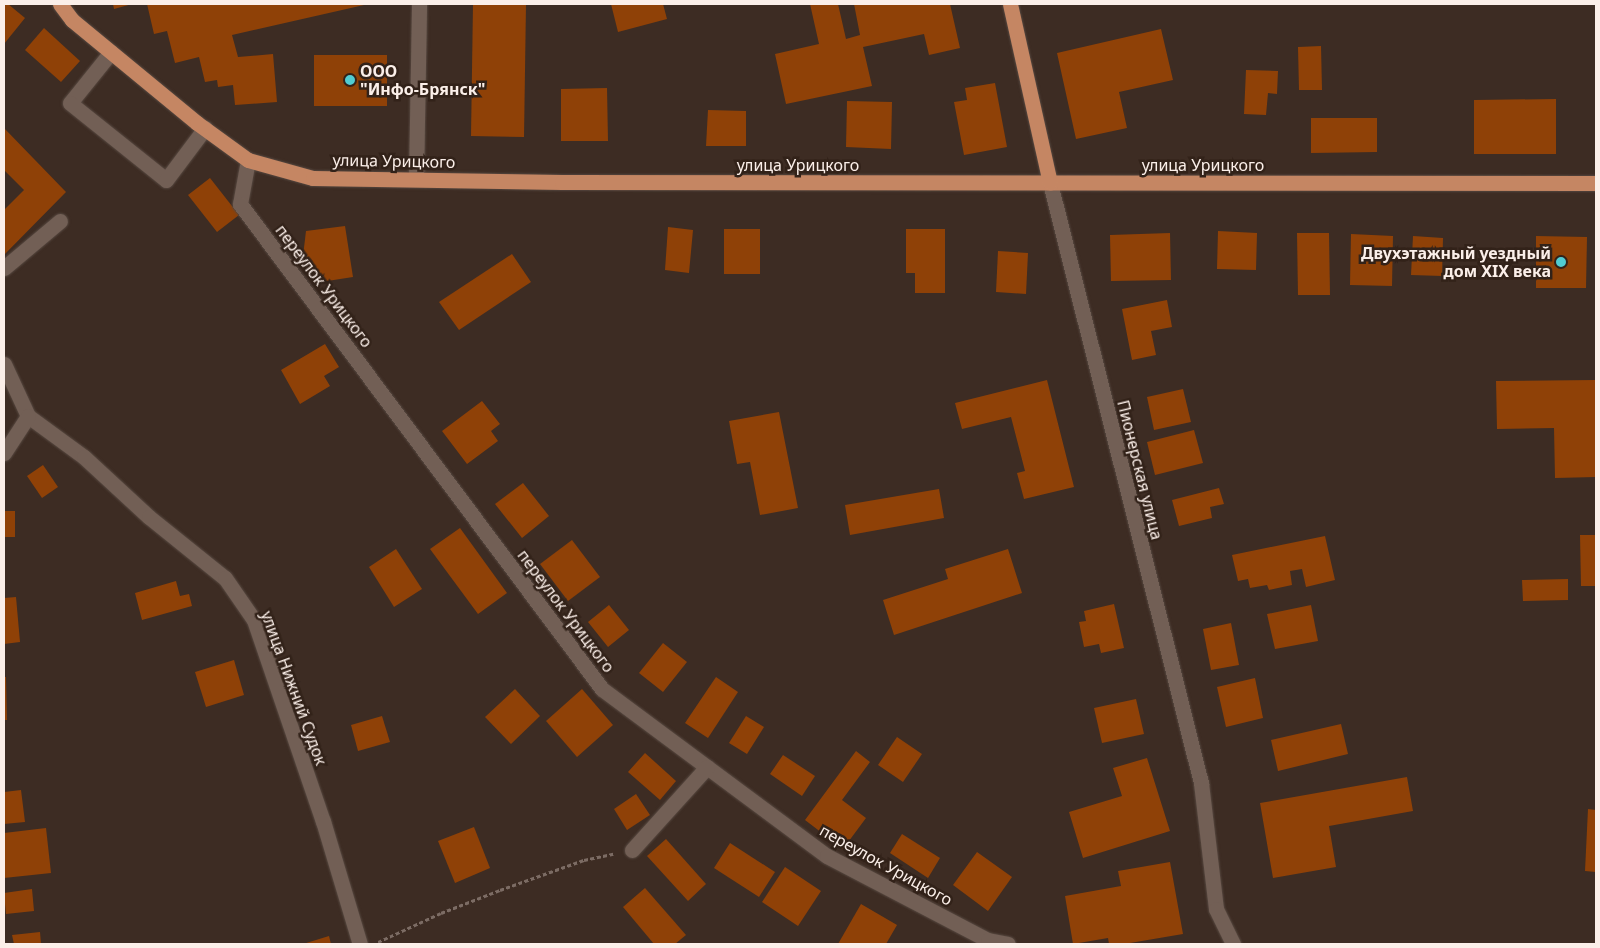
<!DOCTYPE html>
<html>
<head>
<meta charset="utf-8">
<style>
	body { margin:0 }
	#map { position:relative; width:1600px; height:948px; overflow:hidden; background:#3d2c23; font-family:"Noto Sans",sans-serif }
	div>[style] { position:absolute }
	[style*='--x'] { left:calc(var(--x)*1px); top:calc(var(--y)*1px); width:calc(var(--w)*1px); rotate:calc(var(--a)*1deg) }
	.building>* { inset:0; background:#8f4107 }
	.path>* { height:3px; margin-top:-1.5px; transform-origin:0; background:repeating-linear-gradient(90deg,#7c6c64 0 4px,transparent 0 6.5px) }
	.roads { filter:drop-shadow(0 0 1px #574941) drop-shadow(0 0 1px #574941) }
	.minor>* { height:15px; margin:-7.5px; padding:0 7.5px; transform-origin:7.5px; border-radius:7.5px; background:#725f55 }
	.major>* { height:15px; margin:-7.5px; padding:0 7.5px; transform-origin:7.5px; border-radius:7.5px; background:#c58663 }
	.dots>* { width:14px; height:14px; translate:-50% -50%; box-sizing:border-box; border:2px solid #322219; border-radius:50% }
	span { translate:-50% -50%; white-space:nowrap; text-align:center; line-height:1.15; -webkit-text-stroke:5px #322219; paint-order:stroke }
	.poi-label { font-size:16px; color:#fbefe9; font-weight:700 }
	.left { translate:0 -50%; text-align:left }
	.right { translate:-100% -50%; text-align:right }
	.street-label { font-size:16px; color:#fbefe9 }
	.frame { position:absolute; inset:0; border:5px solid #fbefe9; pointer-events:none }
</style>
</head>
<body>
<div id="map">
	<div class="building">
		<i style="clip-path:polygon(4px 4px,8px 4px,25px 18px,4px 44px)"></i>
		<i style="clip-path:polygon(113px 4px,132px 4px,114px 9px)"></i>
		<i style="clip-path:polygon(147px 4px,364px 4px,364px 5px,232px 35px,238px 57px,273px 54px,277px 102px,235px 105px,233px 85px,218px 87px,217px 80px,205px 82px,199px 57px,175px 63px,167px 31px,154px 34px)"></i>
		<i style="clip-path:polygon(473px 4px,526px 4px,524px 137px,471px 136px)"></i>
		<i style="clip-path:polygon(611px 4px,663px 4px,667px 19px,618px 32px)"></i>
		<i style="clip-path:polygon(810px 4px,838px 4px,846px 39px,860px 35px,854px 4px,950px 4px,960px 48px,929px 55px,924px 34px,863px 47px,872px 86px,786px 104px,775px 54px,819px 44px)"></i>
		<i style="clip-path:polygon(44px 28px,80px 61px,61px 82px,25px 50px)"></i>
		<i style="clip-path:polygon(1161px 29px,1173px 80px,1119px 92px,1127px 128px,1076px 139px,1057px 53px)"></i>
		<i style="clip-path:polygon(1321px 46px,1322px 90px,1299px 90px,1298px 47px)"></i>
		<i style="clip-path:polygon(314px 55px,387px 55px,387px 106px,314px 106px)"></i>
		<i style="clip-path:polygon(1246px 70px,1278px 71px,1277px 94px,1268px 93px,1266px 115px,1244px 114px)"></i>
		<i style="clip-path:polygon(995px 83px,1007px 147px,964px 155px,954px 102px,967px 100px,965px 88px)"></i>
		<i style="clip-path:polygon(607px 88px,608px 141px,561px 141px,561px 89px)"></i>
		<i style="clip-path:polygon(1556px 99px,1556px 154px,1474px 154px,1474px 100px)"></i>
		<i style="clip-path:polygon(847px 101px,892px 102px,891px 149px,846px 147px)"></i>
		<i style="clip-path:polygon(708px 110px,746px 111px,746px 146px,706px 146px)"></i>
		<i style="clip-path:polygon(1311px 118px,1377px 118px,1377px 152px,1311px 153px)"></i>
		<i style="clip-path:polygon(4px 128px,66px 192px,4px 255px,4px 210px,24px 190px,4px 170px)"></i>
		<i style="clip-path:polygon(210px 178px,239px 215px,217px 232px,188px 195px)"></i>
		<i style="clip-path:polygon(345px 226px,353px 277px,321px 282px,303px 256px,306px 231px)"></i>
		<i style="clip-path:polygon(668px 227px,693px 230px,689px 273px,665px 270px)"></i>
		<i style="clip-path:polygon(724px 229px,760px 229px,760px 274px,724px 274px)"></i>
		<i style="clip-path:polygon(906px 229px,945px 229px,945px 293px,915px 293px,915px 273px,906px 273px)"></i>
		<i style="clip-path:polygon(1218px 231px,1257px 233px,1256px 270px,1217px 269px)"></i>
		<i style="clip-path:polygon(1170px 233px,1171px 280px,1111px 281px,1110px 235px)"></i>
		<i style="clip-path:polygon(1297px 233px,1329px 233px,1330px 295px,1298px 295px)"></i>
		<i style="clip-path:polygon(1351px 234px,1393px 236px,1392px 286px,1350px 285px)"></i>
		<i style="clip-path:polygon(1413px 236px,1443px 238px,1442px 276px,1411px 275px)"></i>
		<i style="clip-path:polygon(1536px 236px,1587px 237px,1586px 288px,1536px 288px)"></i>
		<i style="clip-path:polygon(998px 251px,1028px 253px,1026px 294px,996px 292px)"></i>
		<i style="clip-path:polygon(512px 254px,531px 282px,459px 330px,439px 302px)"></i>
		<i style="clip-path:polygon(1167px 300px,1172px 327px,1151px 331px,1156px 355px,1132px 360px,1122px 309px)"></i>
		<i style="clip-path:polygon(325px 344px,339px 367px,324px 376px,330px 386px,300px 404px,281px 370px)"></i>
		<i style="clip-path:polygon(1047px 380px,1074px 487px,1024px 499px,1017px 473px,1025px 471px,1011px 417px,962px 429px,955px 403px)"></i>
		<i style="clip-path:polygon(1596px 380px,1596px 477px,1555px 478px,1554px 428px,1497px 429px,1496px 381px)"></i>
		<i style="clip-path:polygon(1183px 389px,1191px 422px,1154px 430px,1147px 397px)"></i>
		<i style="clip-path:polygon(482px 401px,500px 424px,491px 431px,498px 441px,467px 464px,442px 431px)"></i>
		<i style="clip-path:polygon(779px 412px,798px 508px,760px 515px,750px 462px,737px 464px,729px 421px)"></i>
		<i style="clip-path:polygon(1194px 430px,1203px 463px,1155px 475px,1147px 442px)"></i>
		<i style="clip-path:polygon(43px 465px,58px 487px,42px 498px,27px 476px)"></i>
		<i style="clip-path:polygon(523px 483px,549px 516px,522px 538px,495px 504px)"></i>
		<i style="clip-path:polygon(1219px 488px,1224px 504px,1210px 507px,1212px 518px,1179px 526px,1172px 500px)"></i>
		<i style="clip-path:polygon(939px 489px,944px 518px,850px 535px,845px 505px)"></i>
		<i style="clip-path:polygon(4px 511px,15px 511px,15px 537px,4px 537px)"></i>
		<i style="clip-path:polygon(460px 528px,507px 593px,478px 614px,430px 549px)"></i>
		<i style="clip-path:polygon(1580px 535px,1596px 535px,1596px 586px,1581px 586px)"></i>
		<i style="clip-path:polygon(1325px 536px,1335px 580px,1306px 587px,1302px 569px,1290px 571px,1292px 585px,1269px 590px,1267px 585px,1250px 588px,1248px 579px,1238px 581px,1232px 555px)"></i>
		<i style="clip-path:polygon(572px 540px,600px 577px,568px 601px,540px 564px)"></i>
		<i style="clip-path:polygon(396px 549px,422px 589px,394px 607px,369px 567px)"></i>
		<i style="clip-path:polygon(1008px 549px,1022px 593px,894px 635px,883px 600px,948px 579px,945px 569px)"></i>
		<i style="clip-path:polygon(1568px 579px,1568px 600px,1523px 601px,1522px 580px)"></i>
		<i style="clip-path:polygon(176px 581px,180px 596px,189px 594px,192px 606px,142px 620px,135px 593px)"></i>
		<i style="clip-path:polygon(16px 597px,20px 642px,4px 644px,4px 598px)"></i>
		<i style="clip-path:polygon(1114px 604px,1124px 648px,1101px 653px,1099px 644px,1084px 647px,1079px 622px,1086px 621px,1084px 611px)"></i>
		<i style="clip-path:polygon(609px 605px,629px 630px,608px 647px,588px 622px)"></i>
		<i style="clip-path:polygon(1311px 605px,1318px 641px,1275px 649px,1267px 614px)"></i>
		<i style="clip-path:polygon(1231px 623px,1239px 665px,1211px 670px,1203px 629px)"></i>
		<i style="clip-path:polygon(663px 643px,687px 662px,663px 692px,639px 673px)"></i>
		<i style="clip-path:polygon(234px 660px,244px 695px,206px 707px,195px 672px)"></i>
		<i style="clip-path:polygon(4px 677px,6px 677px,7px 720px,4px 720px)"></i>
		<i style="clip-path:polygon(716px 677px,738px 692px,708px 738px,685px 723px)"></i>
		<i style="clip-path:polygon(1255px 678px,1263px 718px,1226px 727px,1217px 687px)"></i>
		<i style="clip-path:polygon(515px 689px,540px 716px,511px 744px,485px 717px)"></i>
		<i style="clip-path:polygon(582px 689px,613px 725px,577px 757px,546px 721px)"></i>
		<i style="clip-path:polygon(1136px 699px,1144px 734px,1102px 743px,1094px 708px)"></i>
		<i style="clip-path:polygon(382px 716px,390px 742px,358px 751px,351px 725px)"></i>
		<i style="clip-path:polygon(746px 716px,764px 727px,747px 754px,729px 743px)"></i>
		<i style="clip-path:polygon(1341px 724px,1348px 754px,1278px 771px,1271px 740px)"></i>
		<i style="clip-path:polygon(897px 737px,922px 754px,903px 782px,878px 765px)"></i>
		<i style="clip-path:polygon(856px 751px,870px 762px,842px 800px,866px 818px,843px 849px,805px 820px)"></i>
		<i style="clip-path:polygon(645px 753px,676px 781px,660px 800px,628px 772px)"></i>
		<i style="clip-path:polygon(783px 755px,815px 776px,802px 796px,770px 774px)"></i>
		<i style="clip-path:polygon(1147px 758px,1170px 831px,1083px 858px,1069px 812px,1122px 796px,1113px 768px)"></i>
		<i style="clip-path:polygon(1407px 777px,1413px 811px,1329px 826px,1336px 867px,1273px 878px,1260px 803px)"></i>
		<i style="clip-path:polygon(21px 790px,25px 822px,4px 824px,4px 792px)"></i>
		<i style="clip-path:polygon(636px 794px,650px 815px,627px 830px,614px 809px)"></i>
		<i style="clip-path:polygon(1588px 809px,1596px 810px,1596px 872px,1585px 871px)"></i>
		<i style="clip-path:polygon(474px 827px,490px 868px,455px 883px,438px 841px)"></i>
		<i style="clip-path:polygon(46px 828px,51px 873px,4px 878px,4px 833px)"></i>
		<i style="clip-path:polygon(902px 834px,940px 858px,928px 878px,890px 853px)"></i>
		<i style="clip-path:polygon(666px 839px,706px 884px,688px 901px,647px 856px)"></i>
		<i style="clip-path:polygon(730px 843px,775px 872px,759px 897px,714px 868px)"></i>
		<i style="clip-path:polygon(977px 852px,1012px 877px,988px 911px,953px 885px)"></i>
		<i style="clip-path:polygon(1170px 862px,1183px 934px,1124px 944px,1109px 944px,1108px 938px,1073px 944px,1065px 896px,1121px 886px,1118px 871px)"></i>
		<i style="clip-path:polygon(785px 867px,821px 891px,798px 926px,762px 902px)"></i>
		<i style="clip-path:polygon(645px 888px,686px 935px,675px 944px,654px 944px,623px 907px)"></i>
		<i style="clip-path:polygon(32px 889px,34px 911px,6px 914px,4px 893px)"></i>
		<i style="clip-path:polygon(861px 904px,897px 925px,886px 944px,838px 944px)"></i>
		<i style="clip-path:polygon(40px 932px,41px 944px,14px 944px,12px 935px)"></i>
		<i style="clip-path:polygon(329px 936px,331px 944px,303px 944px)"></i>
	</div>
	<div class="path">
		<i style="--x:378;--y:942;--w:69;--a:-24.7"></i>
		<i style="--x:441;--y:913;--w:63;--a:-21.3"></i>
		<i style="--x:500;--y:890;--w:89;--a:-19.7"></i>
		<i style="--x:584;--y:860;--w:30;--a:-12"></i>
	</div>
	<div class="roads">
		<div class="minor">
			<i style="--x:111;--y:52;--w:65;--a:128.8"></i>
			<i style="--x:70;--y:103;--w:123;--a:38.7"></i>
			<i style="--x:166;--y:180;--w:65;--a:-53.1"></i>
			<i style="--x:248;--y:160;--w:45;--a:100.3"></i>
			<i style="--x:240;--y:204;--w:605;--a:53.26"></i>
			<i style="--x:602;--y:689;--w:280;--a:36.6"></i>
			<i style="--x:827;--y:856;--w:182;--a:27.6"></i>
			<i style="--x:988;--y:940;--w:20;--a:11"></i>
			<i style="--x:416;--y:179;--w:175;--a:-89"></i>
			<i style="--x:1050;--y:183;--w:619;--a:75.87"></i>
			<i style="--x:1201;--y:783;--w:127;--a:83.2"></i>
			<i style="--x:1216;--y:909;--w:39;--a:64"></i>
			<i style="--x:4;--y:268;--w:73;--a:-40"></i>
			<i style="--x:4;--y:364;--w:57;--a:65.2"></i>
			<i style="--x:28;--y:416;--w:69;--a:36.2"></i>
			<i style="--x:84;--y:457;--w:88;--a:42.7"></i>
			<i style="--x:149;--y:517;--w:97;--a:38.8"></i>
			<i style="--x:225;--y:578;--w:51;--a:55.4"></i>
			<i style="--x:254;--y:620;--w:213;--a:71.1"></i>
			<i style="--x:323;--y:821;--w:128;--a:73.3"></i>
			<i style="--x:4;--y:453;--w:44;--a:-57"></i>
			<i style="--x:632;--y:850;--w:112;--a:-47.9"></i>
		</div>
		<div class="major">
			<i style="--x:60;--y:4;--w:20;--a:53"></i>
			<i style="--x:72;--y:20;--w:162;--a:39.5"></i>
			<i style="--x:197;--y:123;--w:63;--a:36"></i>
			<i style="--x:248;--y:160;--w:67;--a:15.5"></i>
			<i style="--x:313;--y:178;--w:249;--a:0.9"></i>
			<i style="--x:562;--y:182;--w:1034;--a:0.06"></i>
			<i style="--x:1010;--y:4;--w:183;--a:77.4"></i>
		</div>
	</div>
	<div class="dots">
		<i style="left:350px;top:80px;background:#51ccd2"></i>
		<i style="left:1561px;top:262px;background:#51ccd2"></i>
	</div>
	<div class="poi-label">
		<span class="left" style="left:360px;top:80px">ООО<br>"Инфо-Брянск"</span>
		<span class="right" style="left:1551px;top:262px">Двухэтажный уездный<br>дом XIX века</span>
	</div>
	<div class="street-label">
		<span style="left:394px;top:161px;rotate:1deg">улица Урицкого</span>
		<span style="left:798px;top:165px">улица Урицкого</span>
		<span style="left:1203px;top:165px">улица Урицкого</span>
		<span style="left:324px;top:286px;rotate:53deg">переулок Урицкого</span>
		<span style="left:1140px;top:470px;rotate:76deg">Пионерская улица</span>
		<span style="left:566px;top:611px;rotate:53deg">переулок Урицкого</span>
		<span style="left:294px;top:688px;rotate:70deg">улица Нижний Судок</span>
		<span style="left:886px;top:865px;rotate:29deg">переулок Урицкого</span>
	</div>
	<div class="frame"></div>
</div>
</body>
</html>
